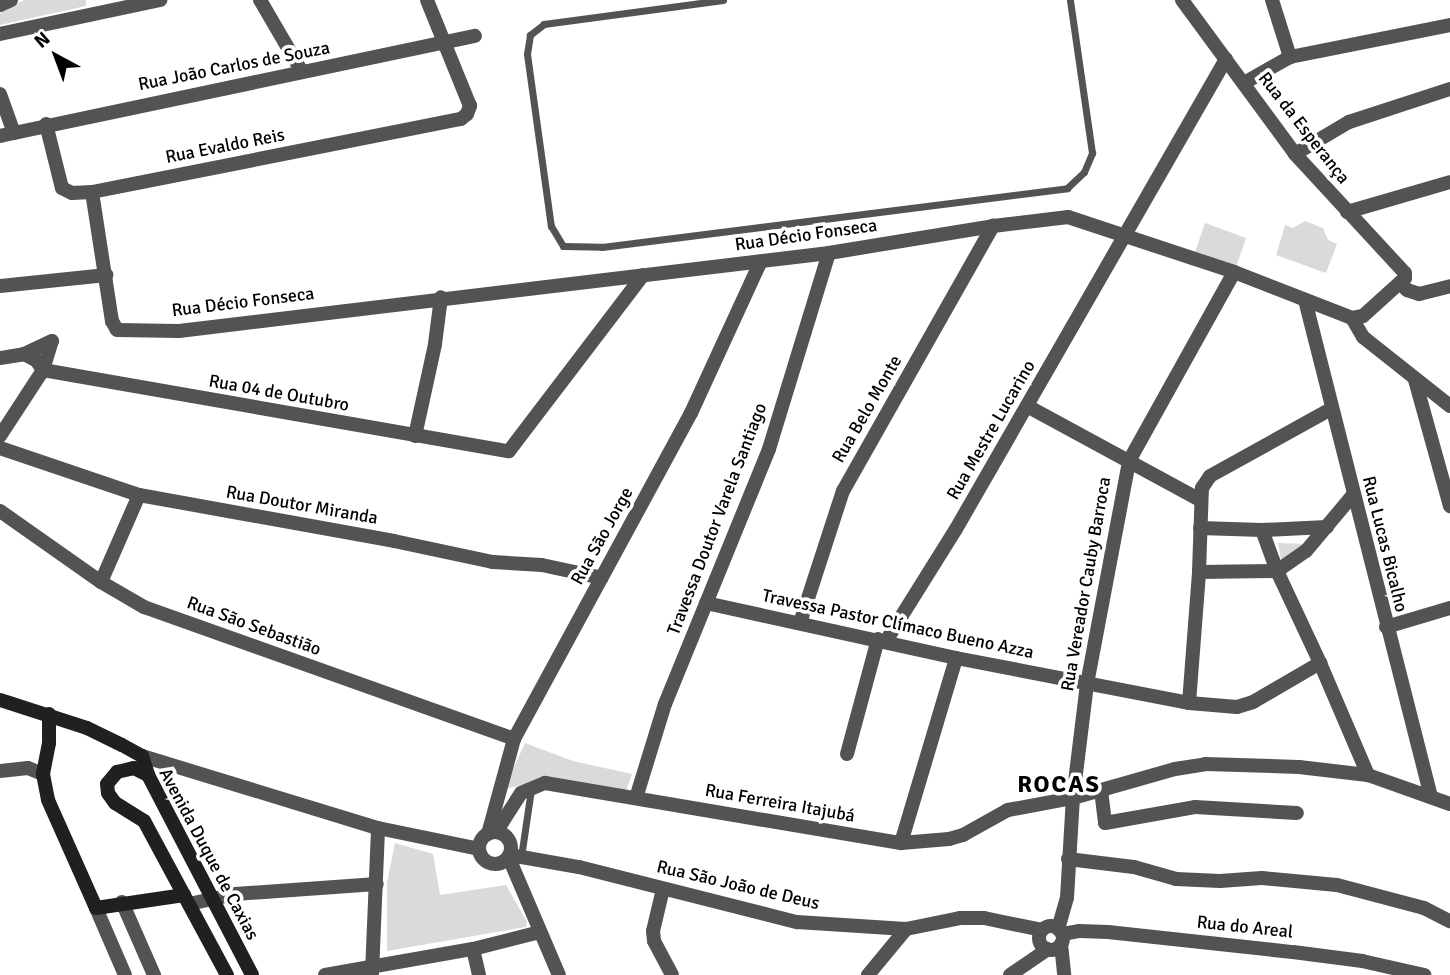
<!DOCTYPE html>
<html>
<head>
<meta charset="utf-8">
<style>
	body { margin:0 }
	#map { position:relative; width:1450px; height:975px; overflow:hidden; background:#fff; font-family:Signika,sans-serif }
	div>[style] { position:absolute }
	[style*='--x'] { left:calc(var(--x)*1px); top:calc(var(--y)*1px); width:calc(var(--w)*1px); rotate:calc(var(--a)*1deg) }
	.green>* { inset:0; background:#dadada }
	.service>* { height:7px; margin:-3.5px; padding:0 3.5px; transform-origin:3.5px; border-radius:3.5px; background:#535353 }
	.minor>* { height:14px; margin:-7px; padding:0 7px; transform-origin:7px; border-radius:7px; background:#535353 }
	.tertiary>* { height:14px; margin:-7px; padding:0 7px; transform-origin:7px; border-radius:7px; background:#535353 }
	.tertiary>.ring { margin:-7px; padding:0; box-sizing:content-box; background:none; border:14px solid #535353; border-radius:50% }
	.secondary>* { height:14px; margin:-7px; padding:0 7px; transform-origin:7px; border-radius:7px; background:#202020 }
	span { translate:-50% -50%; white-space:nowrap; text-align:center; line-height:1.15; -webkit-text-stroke:7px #fff; paint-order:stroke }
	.street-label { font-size:18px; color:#000 }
	.district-label { font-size:24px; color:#000; font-weight:700; letter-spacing:2px }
	.north { position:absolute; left:21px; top:21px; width:70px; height:70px; -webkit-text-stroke:5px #fff; paint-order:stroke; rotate:319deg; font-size:19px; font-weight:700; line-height:28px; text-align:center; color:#000 }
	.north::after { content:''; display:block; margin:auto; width:24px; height:32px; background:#000; clip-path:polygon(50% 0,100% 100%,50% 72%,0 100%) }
</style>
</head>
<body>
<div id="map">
	<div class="green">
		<i style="clip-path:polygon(24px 0,86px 0,86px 6px,0 25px,0 13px)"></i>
		<i style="clip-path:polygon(1305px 221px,1323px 228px,1328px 240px,1337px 244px,1326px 273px,1276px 255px,1285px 225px,1293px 228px)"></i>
		<i style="clip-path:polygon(1205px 223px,1246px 238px,1236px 267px,1195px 252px)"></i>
		<i style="clip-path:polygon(1278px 543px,1308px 544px,1281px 560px)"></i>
		<i style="clip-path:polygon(525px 743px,573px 761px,632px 774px,626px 791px,527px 784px,504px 789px)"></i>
		<i style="clip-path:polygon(395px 843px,433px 854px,440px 895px,506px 885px,527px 922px,526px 927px,387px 951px,387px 883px)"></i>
	</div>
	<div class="service">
		<i style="--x:723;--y:0;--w:181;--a:172.4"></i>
		<i style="--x:544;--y:24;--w:18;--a:142"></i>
		<i style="--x:530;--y:35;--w:19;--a:99"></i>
		<i style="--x:527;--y:54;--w:174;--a:82.1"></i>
		<i style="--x:551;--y:226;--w:23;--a:59"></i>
		<i style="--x:563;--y:246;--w:39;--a:1"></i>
		<i style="--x:602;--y:247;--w:469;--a:-7.2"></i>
		<i style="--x:1067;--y:188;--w:23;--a:-43"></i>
		<i style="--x:1084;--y:172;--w:21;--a:-67"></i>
		<i style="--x:1092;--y:153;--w:155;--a:-98.2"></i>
		<i style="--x:521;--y:857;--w:69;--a:-81.6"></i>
	</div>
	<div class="minor">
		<i style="--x:260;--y:0;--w:83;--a:59.7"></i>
		<i style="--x:1182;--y:0;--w:191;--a:53.7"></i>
		<i style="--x:1295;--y:154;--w:162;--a:47.3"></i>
		<i style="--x:1405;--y:273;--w:5;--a:90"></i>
		<i style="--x:1405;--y:278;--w:57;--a:137.9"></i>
		<i style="--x:1363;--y:316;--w:11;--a:170"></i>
		<i style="--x:1272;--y:0;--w:60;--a:72.5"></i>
		<i style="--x:0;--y:5;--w:12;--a:-24"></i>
		<i style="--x:0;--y:34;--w:164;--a:-12"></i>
		<i style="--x:1244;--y:83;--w:53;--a:-29.5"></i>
		<i style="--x:1290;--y:57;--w:163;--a:-11.3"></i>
		<i style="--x:46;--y:124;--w:66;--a:76"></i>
		<i style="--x:62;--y:188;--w:11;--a:27"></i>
		<i style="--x:72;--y:193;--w:20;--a:-3"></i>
		<i style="--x:92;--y:192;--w:376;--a:-11.2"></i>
		<i style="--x:461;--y:119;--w:8;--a:-40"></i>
		<i style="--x:467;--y:114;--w:9;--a:-69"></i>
		<i style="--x:470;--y:106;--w:114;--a:-112.1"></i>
		<i style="--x:14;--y:133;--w:471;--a:-11.9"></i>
		<i style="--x:1295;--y:154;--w:63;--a:-30.7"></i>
		<i style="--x:1349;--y:122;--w:106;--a:-18.1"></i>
		<i style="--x:92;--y:192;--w:131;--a:81.2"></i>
		<i style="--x:112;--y:321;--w:10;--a:61"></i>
		<i style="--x:117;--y:330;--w:62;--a:0.9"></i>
		<i style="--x:179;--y:331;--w:655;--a:-6.84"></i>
		<i style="--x:829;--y:253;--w:166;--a:-9.3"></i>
		<i style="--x:993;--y:226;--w:76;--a:-6.8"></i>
		<i style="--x:1068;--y:217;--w:175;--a:18.3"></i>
		<i style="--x:1234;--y:272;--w:127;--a:21.3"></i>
		<i style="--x:1352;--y:318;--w:22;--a:60"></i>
		<i style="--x:1363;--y:337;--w:111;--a:38.4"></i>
		<i style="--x:1347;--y:212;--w:107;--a:-16.2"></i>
		<i style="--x:1400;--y:283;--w:10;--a:45"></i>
		<i style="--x:1407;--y:290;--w:13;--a:18"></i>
		<i style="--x:1419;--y:294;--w:32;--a:-14"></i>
		<i style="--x:0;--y:286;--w:107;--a:-5.9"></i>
		<i style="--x:1305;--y:300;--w:513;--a:75.77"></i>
		<i style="--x:24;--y:354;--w:13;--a:27"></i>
		<i style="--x:36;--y:360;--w:12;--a:55"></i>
		<i style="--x:43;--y:370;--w:473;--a:9.9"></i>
		<i style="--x:509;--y:451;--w:221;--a:-52.7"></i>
		<i style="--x:0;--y:358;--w:24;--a:-9"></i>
		<i style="--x:24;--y:354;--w:31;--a:-25"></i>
		<i style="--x:1415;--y:380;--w:131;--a:74.5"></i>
		<i style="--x:1027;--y:406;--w:197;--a:28.5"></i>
		<i style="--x:0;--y:436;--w:79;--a:-56.9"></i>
		<i style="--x:43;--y:370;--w:30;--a:-73"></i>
		<i style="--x:415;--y:436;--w:94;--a:-77.7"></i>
		<i style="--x:435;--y:344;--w:47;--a:-82.7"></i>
		<i style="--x:0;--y:448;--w:147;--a:18.7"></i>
		<i style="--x:139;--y:495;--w:259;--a:10.2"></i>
		<i style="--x:394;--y:541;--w:101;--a:12"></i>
		<i style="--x:493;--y:562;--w:49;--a:3.5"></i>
		<i style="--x:542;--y:565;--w:61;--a:12.2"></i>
		<i style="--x:0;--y:511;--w:123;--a:35.1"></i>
		<i style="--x:101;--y:582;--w:50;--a:30.2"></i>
		<i style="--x:144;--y:607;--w:393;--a:19.6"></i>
		<i style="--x:1200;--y:528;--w:62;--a:1.8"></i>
		<i style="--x:1262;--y:530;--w:65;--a:-2.6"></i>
		<i style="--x:1262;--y:530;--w:44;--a:69.9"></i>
		<i style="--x:1277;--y:571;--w:102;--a:64.9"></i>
		<i style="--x:1320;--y:663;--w:122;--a:66.8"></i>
		<i style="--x:1199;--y:572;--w:78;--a:-0.7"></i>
		<i style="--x:1277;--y:571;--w:35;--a:-35"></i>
		<i style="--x:1306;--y:551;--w:73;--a:-50"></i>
		<i style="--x:101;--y:582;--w:95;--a:-66.4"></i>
		<i style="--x:706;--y:603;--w:256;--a:12.4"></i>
		<i style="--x:956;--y:658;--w:237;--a:10.9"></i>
		<i style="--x:1189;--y:703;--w:48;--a:4.8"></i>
		<i style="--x:1237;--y:707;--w:17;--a:-17"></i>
		<i style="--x:1253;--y:702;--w:78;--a:-30.2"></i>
		<i style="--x:800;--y:623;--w:139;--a:-72"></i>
		<i style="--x:843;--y:491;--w:305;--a:-60.5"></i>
		<i style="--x:1386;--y:627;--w:67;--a:-16.5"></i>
		<i style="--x:886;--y:641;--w:132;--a:-58"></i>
		<i style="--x:956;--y:529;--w:542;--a:-60.12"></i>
		<i style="--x:1189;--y:703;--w:131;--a:-85.6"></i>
		<i style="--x:1199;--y:572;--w:84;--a:-88"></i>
		<i style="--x:1202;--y:488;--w:14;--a:-56"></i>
		<i style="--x:1210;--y:476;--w:138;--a:-29"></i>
		<i style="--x:847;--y:754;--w:119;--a:-74.9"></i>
		<i style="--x:0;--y:771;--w:28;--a:-6"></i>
		<i style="--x:28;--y:768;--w:16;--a:22"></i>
		<i style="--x:1101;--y:790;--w:33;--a:83"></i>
		<i style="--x:1105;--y:823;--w:91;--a:-10.1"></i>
		<i style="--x:1195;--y:807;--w:102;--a:3.4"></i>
		<i style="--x:636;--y:798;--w:98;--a:-72.9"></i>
		<i style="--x:665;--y:704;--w:275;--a:-67.8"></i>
		<i style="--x:769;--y:449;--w:205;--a:-73"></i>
		<i style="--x:488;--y:834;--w:98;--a:-74.7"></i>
		<i style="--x:514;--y:739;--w:371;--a:-61.5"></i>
		<i style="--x:691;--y:413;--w:167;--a:-65.3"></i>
		<i style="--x:901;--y:843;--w:193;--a:-73.4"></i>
		<i style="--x:510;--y:855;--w:70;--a:9.9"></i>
		<i style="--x:579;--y:867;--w:225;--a:14.2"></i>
		<i style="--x:797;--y:922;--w:109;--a:3.7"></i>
		<i style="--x:906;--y:929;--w:55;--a:-11.5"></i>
		<i style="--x:960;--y:918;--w:24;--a:0"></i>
		<i style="--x:984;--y:918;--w:59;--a:11.7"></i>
		<i style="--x:1068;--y:859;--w:66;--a:6.9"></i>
		<i style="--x:1134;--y:867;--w:44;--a:15.9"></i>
		<i style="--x:1176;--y:879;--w:44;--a:2.6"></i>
		<i style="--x:1220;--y:881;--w:42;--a:-4.1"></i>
		<i style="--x:1262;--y:878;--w:75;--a:5.3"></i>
		<i style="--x:1337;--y:885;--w:90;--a:14.8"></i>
		<i style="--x:1424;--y:908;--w:29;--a:27"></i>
		<i style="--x:663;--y:889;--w:43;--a:103.4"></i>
		<i style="--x:653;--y:931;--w:10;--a:84"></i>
		<i style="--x:654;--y:941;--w:38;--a:62"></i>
		<i style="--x:189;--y:904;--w:47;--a:-12.3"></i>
		<i style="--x:235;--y:894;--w:142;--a:-4"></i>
		<i style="--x:1058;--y:929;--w:32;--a:-74"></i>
		<i style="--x:1067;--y:898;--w:100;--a:-86.6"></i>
		<i style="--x:1073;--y:798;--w:115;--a:-83"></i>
		<i style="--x:1087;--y:684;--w:227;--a:-79.3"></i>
		<i style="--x:1129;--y:461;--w:216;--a:-60.9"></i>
		<i style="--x:1061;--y:944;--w:31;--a:84"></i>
		<i style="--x:473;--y:949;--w:27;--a:77"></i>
		<i style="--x:372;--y:973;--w:145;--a:-87.6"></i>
		<i style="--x:325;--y:975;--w:150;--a:-10"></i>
		<i style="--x:473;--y:949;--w:69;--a:-14.2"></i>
		<i style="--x:868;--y:975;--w:60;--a:-50.4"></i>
	</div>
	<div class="tertiary">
		<i style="--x:0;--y:94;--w:41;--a:70.3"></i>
		<i style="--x:14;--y:133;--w:14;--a:168"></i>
		<i style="--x:142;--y:756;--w:247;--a:17"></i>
		<i style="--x:378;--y:828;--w:103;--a:11.7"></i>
		<i class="ring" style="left:479px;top:832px;width:18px;height:18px"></i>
		<i style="--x:496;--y:832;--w:46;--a:-57.3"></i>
		<i style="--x:521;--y:793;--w:26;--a:-23"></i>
		<i style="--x:545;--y:783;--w:361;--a:9.6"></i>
		<i style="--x:901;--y:843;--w:48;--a:-4.8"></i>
		<i style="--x:949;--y:839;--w:15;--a:-16"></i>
		<i style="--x:963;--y:835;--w:51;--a:-29.1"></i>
		<i style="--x:1008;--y:810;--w:66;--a:-10.5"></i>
		<i style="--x:1073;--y:798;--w:106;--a:-15.9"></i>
		<i style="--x:1175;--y:769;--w:30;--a:-9"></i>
		<i style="--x:1205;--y:764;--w:94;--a:1.8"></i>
		<i style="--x:1299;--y:767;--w:69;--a:6.6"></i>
		<i style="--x:1368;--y:775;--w:87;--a:19.5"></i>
		<i style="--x:509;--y:858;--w:127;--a:66.9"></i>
		<i style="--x:122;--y:902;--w:80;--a:66.3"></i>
		<i style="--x:96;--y:908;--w:73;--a:66.6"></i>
		<i class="ring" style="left:1039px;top:926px;width:10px;height:10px"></i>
		<i style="--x:1062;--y:934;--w:17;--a:-10"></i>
		<i style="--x:1079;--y:931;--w:29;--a:2"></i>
		<i style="--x:1108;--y:932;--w:186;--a:6.2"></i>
		<i style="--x:1293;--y:952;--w:70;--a:7.4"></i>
		<i style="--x:1362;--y:961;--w:64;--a:12.7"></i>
		<i style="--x:1010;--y:975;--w:46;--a:-34.4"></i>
	</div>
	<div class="secondary">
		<i style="--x:0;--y:700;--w:91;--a:17.8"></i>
		<i style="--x:87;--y:728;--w:39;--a:26"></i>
		<i style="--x:122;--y:745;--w:23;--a:29"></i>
		<i style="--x:142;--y:756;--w:20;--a:72"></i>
		<i style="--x:49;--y:714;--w:29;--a:90"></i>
		<i style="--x:49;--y:743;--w:32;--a:101"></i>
		<i style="--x:43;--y:774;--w:26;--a:79"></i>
		<i style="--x:48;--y:800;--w:118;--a:66"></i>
		<i style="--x:96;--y:908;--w:89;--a:-8.4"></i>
		<i style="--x:227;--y:975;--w:175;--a:-118.3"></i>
		<i style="--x:144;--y:821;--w:34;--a:-148"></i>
		<i style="--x:115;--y:803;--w:12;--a:-125"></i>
		<i style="--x:108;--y:793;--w:9;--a:-96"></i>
		<i style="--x:107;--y:784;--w:16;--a:-50"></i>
		<i style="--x:117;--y:772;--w:17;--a:-13"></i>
		<i style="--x:134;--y:768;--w:16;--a:27"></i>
		<i style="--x:148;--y:775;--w:225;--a:62.5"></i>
	</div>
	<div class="street-label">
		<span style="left:234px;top:66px;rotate:-11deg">Rua João Carlos de Souza</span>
		<span style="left:1304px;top:128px;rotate:52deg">Rua da Esperança</span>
		<span style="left:225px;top:146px;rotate:-11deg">Rua Evaldo Reis</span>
		<span style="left:806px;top:235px;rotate:-8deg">Rua Décio Fonseca</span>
		<span style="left:243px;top:302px;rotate:-7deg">Rua Décio Fonseca</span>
		<span style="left:279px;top:393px;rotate:10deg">Rua 04 de Outubro</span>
		<span style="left:867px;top:409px;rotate:-60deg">Rua Belo Monte</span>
		<span style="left:991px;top:430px;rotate:-60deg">Rua Mestre Lucarino</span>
		<span style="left:302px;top:505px;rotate:10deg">Rua Doutor Miranda</span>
		<span style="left:717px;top:519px;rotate:-69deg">Travessa Doutor Varela Santiago</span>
		<span style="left:602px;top:536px;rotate:-61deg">Rua São Jorge</span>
		<span style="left:1385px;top:544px;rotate:76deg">Rua Lucas Bicalho</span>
		<span style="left:1086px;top:584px;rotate:-80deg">Rua Vereador Cauby Barroca</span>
		<span style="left:898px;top:624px;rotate:12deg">Travessa Pastor Clímaco Bueno Azza</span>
		<span style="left:254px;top:626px;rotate:20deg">Rua São Sebastião</span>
		<span style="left:780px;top:803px;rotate:10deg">Rua Ferreira Itajubá</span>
		<span style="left:209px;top:854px;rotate:62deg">Avenida Duque de Caxias</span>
		<span style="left:738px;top:885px;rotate:13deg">Rua São João de Deus</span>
		<span style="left:1245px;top:927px;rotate:6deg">Rua do Areal</span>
	</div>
	<div class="district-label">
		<span style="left:1059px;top:785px">ROCAS</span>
	</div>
	<div class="north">N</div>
</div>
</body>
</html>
